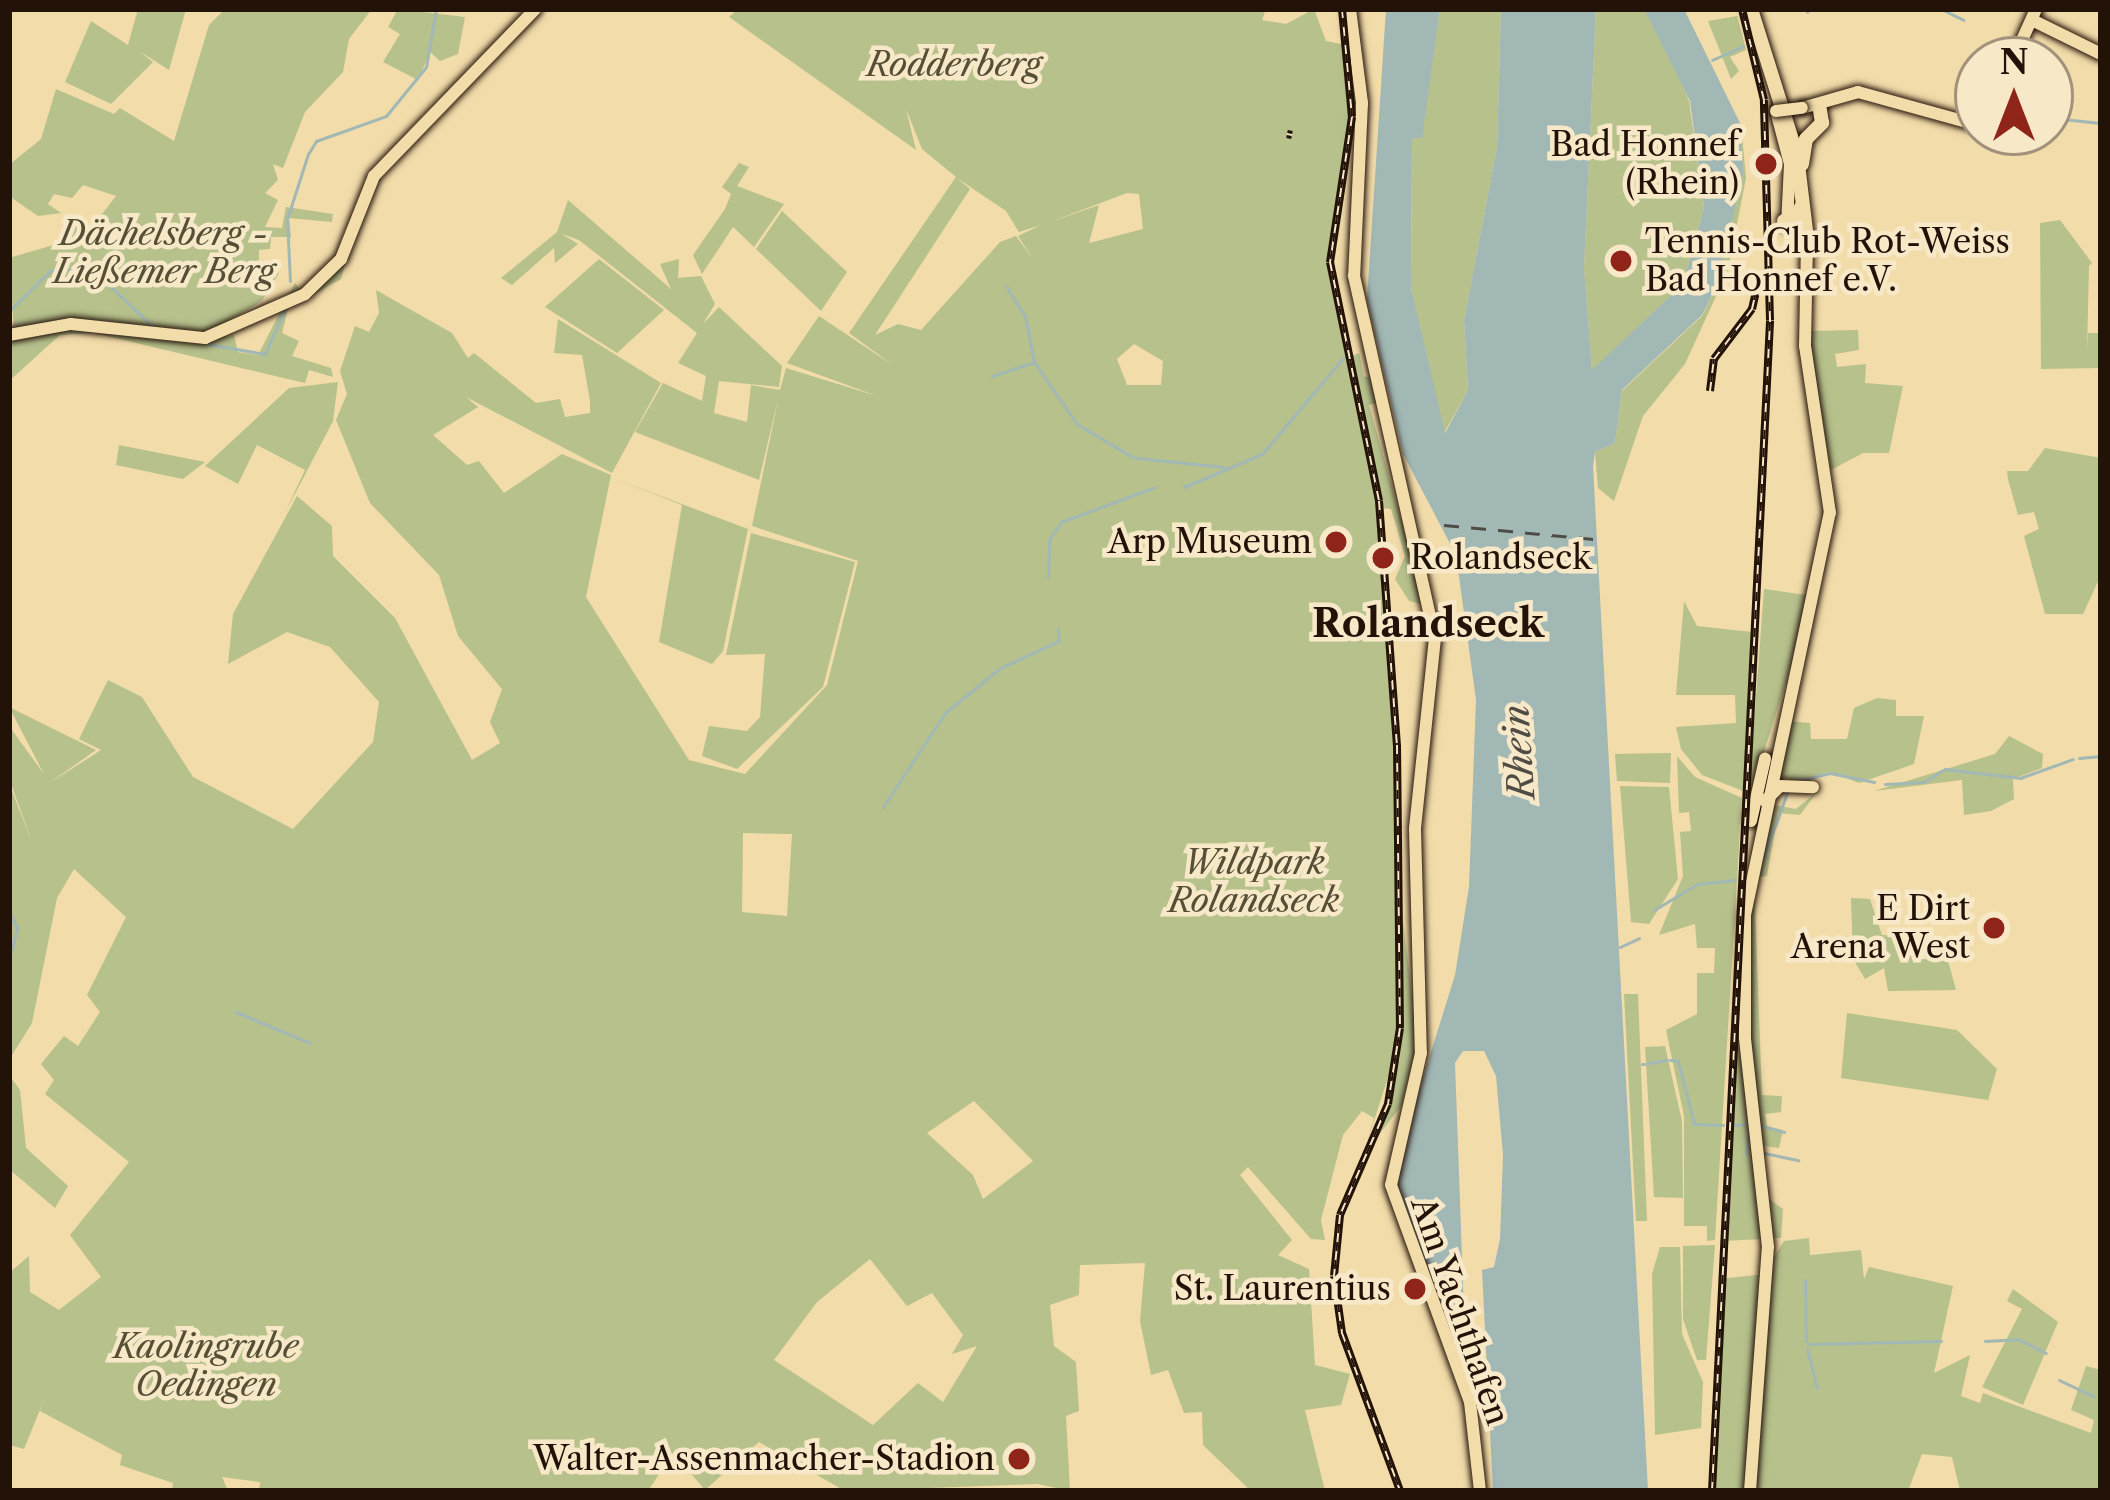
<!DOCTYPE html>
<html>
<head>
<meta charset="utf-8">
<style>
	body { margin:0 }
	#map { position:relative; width:2110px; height:1500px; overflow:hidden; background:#f2dcaa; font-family:"Libre Caslon Text",serif }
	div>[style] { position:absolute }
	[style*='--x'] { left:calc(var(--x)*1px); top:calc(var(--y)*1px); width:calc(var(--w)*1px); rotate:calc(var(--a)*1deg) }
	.green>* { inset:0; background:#b6c18c }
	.water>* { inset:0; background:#a2b8b5 }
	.stream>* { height:3px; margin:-1.5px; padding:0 1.5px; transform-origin:1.5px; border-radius:1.5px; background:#a2b8b5 }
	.ferry>* { height:3px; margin-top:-1.5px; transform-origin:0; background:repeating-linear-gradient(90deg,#4f4c45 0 15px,transparent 0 27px) }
	.roads { filter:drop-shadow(0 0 3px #231208) drop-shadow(0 0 3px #231208) }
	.major>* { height:12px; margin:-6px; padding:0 6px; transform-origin:6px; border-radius:6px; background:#f2dcaa }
	.highway>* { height:14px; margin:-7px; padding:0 7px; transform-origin:7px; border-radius:7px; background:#f2dcaa }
	.rail>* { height:8px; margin-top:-4px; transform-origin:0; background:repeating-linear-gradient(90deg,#f7e8c8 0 9px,#231208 0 18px); box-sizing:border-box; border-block:3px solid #231208 }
	.bridges { filter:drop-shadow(0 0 3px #231208) drop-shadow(0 0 3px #231208) }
	.major-bridge>* { height:12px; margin:-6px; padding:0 6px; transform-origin:6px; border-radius:6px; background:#f2dcaa }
	.dots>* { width:33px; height:33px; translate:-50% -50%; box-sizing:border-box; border:6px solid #f7e8c8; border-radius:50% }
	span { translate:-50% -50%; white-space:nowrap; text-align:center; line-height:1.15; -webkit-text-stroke:9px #f7e8c8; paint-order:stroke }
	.park-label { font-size:33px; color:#564f36; font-style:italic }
	.poi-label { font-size:33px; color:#231208 }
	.right { translate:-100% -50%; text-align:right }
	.left { translate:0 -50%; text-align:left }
	.street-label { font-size:33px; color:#231208 }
	.water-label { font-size:36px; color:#4f4c45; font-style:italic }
	.quarter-label { font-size:39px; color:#231208; font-weight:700 }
	.frame { position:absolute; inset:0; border:12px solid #231208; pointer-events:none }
	.north { position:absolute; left:1954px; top:36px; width:120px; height:120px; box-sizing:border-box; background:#f7e8c8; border:3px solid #a2927b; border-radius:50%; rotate:0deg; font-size:33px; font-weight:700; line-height:48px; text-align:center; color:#231208 }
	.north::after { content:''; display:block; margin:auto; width:42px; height:54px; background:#8f2418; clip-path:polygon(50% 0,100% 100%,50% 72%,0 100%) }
</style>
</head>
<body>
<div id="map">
	<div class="green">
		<i style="clip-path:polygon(138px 9px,186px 9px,169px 70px,139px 51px,153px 62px,111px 104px,65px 82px,91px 21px,128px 45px)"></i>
		<i style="clip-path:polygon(225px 9px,372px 9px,349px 39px,343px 72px,305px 112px,283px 168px,273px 164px,278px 180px,265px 193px,278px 200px,265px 227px,282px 228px,286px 207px,333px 214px,332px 222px,289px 218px,291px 237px,271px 237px,270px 249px,259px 250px,259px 264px,279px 273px,262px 301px,206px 334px,134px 326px,14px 331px,9px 258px,67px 241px,67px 223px,89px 231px,116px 196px,83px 185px,72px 198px,54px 194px,48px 204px,61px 213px,38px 216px,9px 196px,9px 165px,41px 139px,56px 89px,114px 114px,120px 108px,174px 141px,209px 25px)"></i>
		<i style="clip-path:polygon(398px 9px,465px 17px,458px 54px,440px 61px,430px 52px,418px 80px,383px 62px,400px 34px,388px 27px)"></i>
		<i style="clip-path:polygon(evenodd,738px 9px,1266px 9px,1262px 20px,1286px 24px,1314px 9px,1326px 41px,1346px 45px,1349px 117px,1327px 263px,1375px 490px,1395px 770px,1397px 1050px,1366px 1145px,1374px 1118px,1362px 1111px,1343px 1135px,1321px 1220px,1325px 1240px,1311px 1239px,1248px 1167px,1240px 1175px,1292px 1240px,1278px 1255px,1309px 1269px,1315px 1365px,1350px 1374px,1341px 1405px,1305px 1410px,1325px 1491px,1251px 1491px,1203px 1445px,1202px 1412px,1184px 1413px,1168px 1370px,1151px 1375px,1140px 1321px,1145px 1263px,1080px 1265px,1079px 1295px,1050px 1305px,1054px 1346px,1076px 1362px,1079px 1411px,1066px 1416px,1070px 1491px,1038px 1484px,845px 1491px,759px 1442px,705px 1490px,673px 1453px,648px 1491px,259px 1491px,260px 1482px,222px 1477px,228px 1491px,172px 1491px,173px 1483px,120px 1465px,122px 1455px,40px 1411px,46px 1395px,24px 1449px,9px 1445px,9px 1273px,29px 1256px,30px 1292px,59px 1310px,101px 1277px,70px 1235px,129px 1162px,45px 1094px,54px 1080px,41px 1064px,64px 1036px,78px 1046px,100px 1012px,87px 995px,126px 917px,74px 869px,57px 898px,32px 1023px,9px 1060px,9px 783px,33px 845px,9px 778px,9px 726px,44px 774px,9px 707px,96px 750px,48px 784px,101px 750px,79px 739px,108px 680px,142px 697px,193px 777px,293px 829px,373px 742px,379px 702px,330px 647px,287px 632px,228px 664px,233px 614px,297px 496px,332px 526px,333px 556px,395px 618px,472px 760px,500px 743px,490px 722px,502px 689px,458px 636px,439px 575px,370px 503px,336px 420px,347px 394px,340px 371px,355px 326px,369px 332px,379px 313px,376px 290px,452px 333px,468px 358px,474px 353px,536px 403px,560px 399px,565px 417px,590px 413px,590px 401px,582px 355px,554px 353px,558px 319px,661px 383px,612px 473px,466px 397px,478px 407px,433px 435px,467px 465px,479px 461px,504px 493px,562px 454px,611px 475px,586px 597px,689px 760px,745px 774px,827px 685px,858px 561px,752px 526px,779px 395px,759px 480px,635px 432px,663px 383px,702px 401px,706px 376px,678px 363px,697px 333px,579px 240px,562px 234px,578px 244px,555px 263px,554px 248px,512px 285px,501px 278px,557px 232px,568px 200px,671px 289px,660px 264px,679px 259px,678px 278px,701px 276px,715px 304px,703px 324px,719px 307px,782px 366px,779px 387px,719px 381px,714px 413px,747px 422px,751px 385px,780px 390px,786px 368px,877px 396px,787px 363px,819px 316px,894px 366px,849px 333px,956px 177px,922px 149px,906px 109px,916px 150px,729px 17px,738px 9px,957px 178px,1006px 211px,1019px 232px,1041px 225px,1018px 236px,1033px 259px,1016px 236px,1000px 242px,921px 330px,898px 324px,875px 335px,970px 189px,957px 178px,738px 9px,1127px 193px,1139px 194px,1143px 229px,1089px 243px,1099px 205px,1045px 224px,1127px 193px,738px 9px,1134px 344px,1163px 361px,1161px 385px,1127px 385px,1117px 359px,1134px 344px,738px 9px,743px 833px,792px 834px,787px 916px,742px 912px,743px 833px,738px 9px,974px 1101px,1033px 1161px,983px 1199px,973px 1175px,927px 1133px,974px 1101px,738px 9px,870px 1259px,907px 1306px,932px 1293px,963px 1335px,952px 1354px,977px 1346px,943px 1402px,918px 1383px,873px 1425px,774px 1360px,817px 1302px,870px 1259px)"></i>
		<i style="clip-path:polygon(1440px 9px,1501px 9px,1497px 147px,1464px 320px,1468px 390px,1444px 433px,1411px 287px,1412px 139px,1421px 138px)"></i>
		<i style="clip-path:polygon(1596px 9px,1644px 9px,1670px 51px,1689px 101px,1704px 207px,1683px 284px,1592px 371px,1584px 268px)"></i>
		<i style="clip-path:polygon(1737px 16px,1746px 50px,1730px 57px,1739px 71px,1731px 79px,1708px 21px)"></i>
		<i style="clip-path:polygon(1741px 125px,1746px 178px,1728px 270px,1685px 364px,1643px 416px,1614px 501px,1598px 488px,1595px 452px,1615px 443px,1622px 391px,1702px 316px,1716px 287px,1742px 174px)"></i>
		<i style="clip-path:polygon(739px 163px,749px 167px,737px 186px,784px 204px,754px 247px,733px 227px,702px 274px,693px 255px,725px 209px,731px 194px,722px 187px)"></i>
		<i style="clip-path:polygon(782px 211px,847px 272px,821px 311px,756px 249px)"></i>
		<i style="clip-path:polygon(2060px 220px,2092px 263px,2089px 266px,2087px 352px,2088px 333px,2101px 333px,2101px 368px,2041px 369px,2040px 223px)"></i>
		<i style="clip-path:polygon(348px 254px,341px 279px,288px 309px,282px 333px,299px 341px,292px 356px,331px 368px,333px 377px,309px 370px,305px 383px,94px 333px,60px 335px,9px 381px,9px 341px,46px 331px,80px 329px,187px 342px,234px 335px,238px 352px,258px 355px,295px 283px,301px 290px)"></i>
		<i style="clip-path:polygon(599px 259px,664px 310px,617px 353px,545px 307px)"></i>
		<i style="clip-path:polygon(1858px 330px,1859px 350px,1835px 354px,1837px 367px,1866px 364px,1865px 383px,1903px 386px,1889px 453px,1863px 453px,1831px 470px,1807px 331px)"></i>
		<i style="clip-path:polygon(1359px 353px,1364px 377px,1375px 376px,1381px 402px,1369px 405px,1425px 605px,1409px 601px,1395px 579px,1405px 556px,1391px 509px,1382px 508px,1349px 357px)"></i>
		<i style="clip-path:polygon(338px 382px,333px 421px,285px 513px,305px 470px,257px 445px,238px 484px,205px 466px,289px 388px)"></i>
		<i style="clip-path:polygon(119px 445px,205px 462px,183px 479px,116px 465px)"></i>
		<i style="clip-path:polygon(2045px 448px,2101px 458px,2101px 575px,2083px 614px,2045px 614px,2024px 536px,2039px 529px,2034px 512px,2018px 515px,2008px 479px,2007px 471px,2028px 471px)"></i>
		<i style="clip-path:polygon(613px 478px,748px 529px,723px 651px,712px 664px,659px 642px,682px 505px)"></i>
		<i style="clip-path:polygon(751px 533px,855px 562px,823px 687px,737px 769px,702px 756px,709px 726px,747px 731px,760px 717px,765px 654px,726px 655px)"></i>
		<i style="clip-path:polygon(1764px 589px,1813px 596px,1751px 793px,1749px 792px)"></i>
		<i style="clip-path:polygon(1684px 601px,1697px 626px,1752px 632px,1743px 791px,1702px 775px,1681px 749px,1676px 727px,1736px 723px,1735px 695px,1676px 695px)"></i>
		<i style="clip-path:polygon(1877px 698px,1896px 700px,1896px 716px,1924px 716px,1914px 764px,1859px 783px,1830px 772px,1799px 782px,1777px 776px,1786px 721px,1810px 723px,1811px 739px,1847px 739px,1854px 708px)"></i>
		<i style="clip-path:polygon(2009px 736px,2043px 754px,2042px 768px,2013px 779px,2014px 799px,1991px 811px,1964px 815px,1962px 780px,1874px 791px,1995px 754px)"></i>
		<i style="clip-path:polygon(1671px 753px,1670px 783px,1617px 781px,1615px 754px)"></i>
		<i style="clip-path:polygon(1677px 756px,1695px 777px,1742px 798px,1715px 1240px,1707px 1241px,1707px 1226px,1684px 1226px,1684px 1116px,1666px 1030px,1697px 1014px,1697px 973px,1714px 973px,1715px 948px,1697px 948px,1695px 924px,1659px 935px,1683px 876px,1680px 832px,1691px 831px,1689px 812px,1679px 813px)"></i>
		<i style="clip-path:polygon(1620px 786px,1669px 787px,1678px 879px,1649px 924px,1631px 922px)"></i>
		<i style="clip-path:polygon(1817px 792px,1800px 815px,1778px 813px,1767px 876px,1754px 878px,1762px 1095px,1782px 1096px,1781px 1112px,1765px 1114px,1767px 1126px,1783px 1130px,1779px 1148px,1763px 1146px,1769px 1199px,1783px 1209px,1781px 1238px,1773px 1238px,1746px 1021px,1749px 906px,1753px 874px,1768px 804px,1796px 809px)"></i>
		<i style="clip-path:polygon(1851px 898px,1870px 899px,1882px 935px,1942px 938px,1956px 990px,1888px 991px,1884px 968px,1865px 979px,1853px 959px)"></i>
		<i style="clip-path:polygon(1403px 921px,1418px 1040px,1401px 1106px,1372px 1144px,1400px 1058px)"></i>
		<i style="clip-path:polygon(1739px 940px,1763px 1239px,1722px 1241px,1726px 1153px)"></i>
		<i style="clip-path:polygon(1624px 994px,1638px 994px,1647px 1221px,1636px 1221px)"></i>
		<i style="clip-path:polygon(1847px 1013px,1957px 1030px,1997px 1069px,1988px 1100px,1841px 1078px)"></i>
		<i style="clip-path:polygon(1665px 1046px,1682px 1121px,1683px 1198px,1654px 1197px,1645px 1047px)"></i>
		<i style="clip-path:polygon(9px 1075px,20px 1090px,26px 1148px,68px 1186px,55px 1208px,9px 1169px)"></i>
		<i style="clip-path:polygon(1809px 1238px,1810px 1255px,1861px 1250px,1864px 1279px,1869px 1267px,1953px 1286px,1934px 1373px,1970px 1355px,1961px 1396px,1980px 1403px,1983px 1393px,2091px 1433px,2094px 1420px,2071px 1410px,2086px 1366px,2101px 1370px,2101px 1491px,1960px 1491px,1952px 1457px,1922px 1454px,1908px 1491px,1754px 1491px,1774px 1257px,1784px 1241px)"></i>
		<i style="clip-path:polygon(1715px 1245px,1706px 1360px,1697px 1360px,1683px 1319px,1683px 1246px)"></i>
		<i style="clip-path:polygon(1660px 1247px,1680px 1247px,1682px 1334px,1703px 1382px,1701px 1428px,1655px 1435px,1652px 1274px)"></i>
		<i style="clip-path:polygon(1765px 1274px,1746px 1491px,1716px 1491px,1719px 1279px)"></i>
		<i style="clip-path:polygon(2013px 1289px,2058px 1322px,2023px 1405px,1982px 1387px,2022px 1309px,2007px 1301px)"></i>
	</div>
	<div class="water">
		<i style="clip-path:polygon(1386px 9px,1440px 9px,1422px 138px,1412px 139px,1411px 287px,1445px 433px,1468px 390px,1464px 320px,1497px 147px,1501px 9px,1596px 9px,1584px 268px,1592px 370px,1683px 284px,1704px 207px,1690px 101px,1644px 9px,1684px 9px,1741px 125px,1743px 174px,1716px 287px,1702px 315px,1622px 390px,1615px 443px,1595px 452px,1593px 466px,1648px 1491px,1493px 1491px,1482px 1270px,1494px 1267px,1500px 1239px,1503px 1155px,1496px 1076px,1484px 1051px,1463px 1051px,1455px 1063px,1465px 1340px,1450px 1328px,1398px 1191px,1399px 1155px,1455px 975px,1469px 887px,1476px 700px,1456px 555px,1403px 454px,1367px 300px)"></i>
	</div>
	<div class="stream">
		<i style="--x:1941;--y:9;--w:25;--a:26"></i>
		<i style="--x:1807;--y:12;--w:4;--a:-45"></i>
		<i style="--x:1712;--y:60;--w:34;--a:-24"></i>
		<i style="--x:2050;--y:91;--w:30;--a:67"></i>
		<i style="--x:2062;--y:119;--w:39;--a:6"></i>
		<i style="--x:290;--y:281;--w:62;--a:-92.8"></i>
		<i style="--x:287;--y:219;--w:68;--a:-72.1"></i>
		<i style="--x:308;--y:154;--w:15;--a:-58"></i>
		<i style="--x:316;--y:141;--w:74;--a:-19.7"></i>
		<i style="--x:386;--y:116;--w:63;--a:-50.8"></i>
		<i style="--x:426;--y:67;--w:59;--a:-80.2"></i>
		<i style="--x:1006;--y:286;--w:36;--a:58"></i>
		<i style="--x:1025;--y:316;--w:47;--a:78.9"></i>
		<i style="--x:1034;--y:362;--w:75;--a:55.3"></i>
		<i style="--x:1077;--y:424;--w:66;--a:30.8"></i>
		<i style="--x:9;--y:311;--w:59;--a:-44.3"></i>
		<i style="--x:51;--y:270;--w:40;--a:-2.9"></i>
		<i style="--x:91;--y:268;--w:84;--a:43.6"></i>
		<i style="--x:207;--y:344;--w:59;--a:9.8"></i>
		<i style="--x:265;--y:354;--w:47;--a:-66.2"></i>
		<i style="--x:992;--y:376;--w:44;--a:-18.4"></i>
		<i style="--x:1137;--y:458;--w:87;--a:5.9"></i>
		<i style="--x:1184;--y:487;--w:85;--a:-22.9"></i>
		<i style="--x:1262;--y:454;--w:126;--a:-49.8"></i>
		<i style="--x:1048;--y:577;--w:37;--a:-88"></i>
		<i style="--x:1049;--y:540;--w:22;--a:-56"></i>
		<i style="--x:1061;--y:522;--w:100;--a:-20.4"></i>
		<i style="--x:2079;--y:758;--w:22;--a:-5"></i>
		<i style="--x:1800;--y:780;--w:31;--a:-13"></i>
		<i style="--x:1830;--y:773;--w:45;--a:11.6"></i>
		<i style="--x:1885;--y:784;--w:39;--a:-3"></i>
		<i style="--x:1924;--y:782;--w:25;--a:-32"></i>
		<i style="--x:1945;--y:769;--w:76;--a:6.8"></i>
		<i style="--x:2020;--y:778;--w:56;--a:-19.7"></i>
		<i style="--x:883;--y:807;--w:113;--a:-56.6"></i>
		<i style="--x:945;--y:713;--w:71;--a:-39.3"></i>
		<i style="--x:1000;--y:668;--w:65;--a:-24.6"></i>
		<i style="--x:1059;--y:641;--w:12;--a:-95"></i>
		<i style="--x:1758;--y:873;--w:88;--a:-70.1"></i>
		<i style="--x:1654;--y:910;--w:50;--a:-31.2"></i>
		<i style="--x:1697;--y:884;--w:38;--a:-6"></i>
		<i style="--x:9;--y:912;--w:18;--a:63"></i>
		<i style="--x:17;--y:928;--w:34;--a:104"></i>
		<i style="--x:1620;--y:947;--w:21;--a:-25"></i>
		<i style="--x:236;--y:1012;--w:80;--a:22.7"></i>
		<i style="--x:1670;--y:1060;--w:8;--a:7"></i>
		<i style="--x:1678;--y:1061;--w:65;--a:75.7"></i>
		<i style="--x:1694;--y:1124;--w:29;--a:2"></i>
		<i style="--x:1648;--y:1063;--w:19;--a:-9"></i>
		<i style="--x:1642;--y:1064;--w:2;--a:0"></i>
		<i style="--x:1727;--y:1125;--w:23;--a:-2"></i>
		<i style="--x:1758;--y:1125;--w:27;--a:15"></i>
		<i style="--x:1764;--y:1153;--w:35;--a:12"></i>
		<i style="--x:1746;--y:1154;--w:26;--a:-83"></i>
		<i style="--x:1805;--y:1280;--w:61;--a:89.1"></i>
		<i style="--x:1985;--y:1341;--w:33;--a:-3"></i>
		<i style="--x:2018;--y:1339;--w:31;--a:27"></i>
		<i style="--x:1809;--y:1344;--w:132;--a:-1.3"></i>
		<i style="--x:1807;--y:1349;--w:40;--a:75.6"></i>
		<i style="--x:2059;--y:1380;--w:38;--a:25"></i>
		<i style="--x:2100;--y:1398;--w:1;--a:45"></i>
	</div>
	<div class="ferry">
		<i style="--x:1444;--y:525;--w:153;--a:5.3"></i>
	</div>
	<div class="roads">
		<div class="major">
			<i style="--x:1350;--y:9;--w:95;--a:82.7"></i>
			<i style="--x:1362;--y:103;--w:173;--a:92.6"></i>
			<i style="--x:1354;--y:276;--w:371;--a:77.4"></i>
			<i style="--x:1435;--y:638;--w:192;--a:96"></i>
			<i style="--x:1415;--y:829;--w:224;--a:88.5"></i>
			<i style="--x:1421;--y:1053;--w:135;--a:102.8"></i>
			<i style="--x:1391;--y:1185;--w:231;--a:70"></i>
			<i style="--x:1470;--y:1402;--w:90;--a:83.6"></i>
			<i style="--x:2032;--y:20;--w:77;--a:26.2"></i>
			<i style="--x:2013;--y:60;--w:56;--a:-65.7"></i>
			<i style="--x:1802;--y:108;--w:58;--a:-15.9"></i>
			<i style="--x:1858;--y:92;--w:124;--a:15.4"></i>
			<i style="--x:1776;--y:111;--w:55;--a:75.2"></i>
			<i style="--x:1790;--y:164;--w:61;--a:92.8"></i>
			<i style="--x:9;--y:335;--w:63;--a:-10.1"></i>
			<i style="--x:71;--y:324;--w:135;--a:6"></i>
			<i style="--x:205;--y:338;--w:109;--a:-23.7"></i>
			<i style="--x:305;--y:294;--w:50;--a:-44.2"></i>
			<i style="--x:341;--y:259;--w:89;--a:-68.3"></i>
			<i style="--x:374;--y:176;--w:232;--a:-46"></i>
			<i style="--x:1765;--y:801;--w:21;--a:-45"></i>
			<i style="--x:1780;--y:786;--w:33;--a:2"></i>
			<i style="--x:1751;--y:821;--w:64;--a:-77.3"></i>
			<i style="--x:1750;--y:1491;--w:245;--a:-85.8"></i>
			<i style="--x:1768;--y:1247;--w:211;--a:-96.3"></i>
			<i style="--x:1745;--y:1037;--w:122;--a:-90"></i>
			<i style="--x:1745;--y:915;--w:411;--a:-78.1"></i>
			<i style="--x:1830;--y:513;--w:169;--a:-98.5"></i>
			<i style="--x:1805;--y:346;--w:107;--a:-88.9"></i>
		</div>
		<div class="highway">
			<i style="--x:1751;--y:9;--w:154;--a:72.6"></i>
			<i style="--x:1797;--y:156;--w:84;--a:83.1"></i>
			<i style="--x:1802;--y:164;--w:25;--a:-81"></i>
			<i style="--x:1806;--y:139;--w:23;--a:-45"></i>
			<i style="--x:1822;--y:123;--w:18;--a:-99"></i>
			<i style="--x:1784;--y:221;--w:12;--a:-5"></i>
			<i style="--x:1796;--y:220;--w:14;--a:-69"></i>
		</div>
	</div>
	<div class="rail">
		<i style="--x:1342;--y:9;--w:108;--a:84.7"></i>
		<i style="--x:1352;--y:117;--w:147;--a:98.6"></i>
		<i style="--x:1330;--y:262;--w:244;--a:78.4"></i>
		<i style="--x:1379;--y:501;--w:245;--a:85.8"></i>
		<i style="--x:1397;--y:745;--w:283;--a:89.4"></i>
		<i style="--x:1400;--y:1028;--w:77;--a:99"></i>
		<i style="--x:1388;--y:1104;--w:121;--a:113.4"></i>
		<i style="--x:1340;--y:1215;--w:61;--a:95.6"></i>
		<i style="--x:1334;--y:1276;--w:58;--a:82"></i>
		<i style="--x:1342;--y:1333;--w:168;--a:69.8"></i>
		<i style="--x:1287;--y:134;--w:5;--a:11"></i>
		<i style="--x:1710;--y:391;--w:32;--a:-83"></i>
		<i style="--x:1714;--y:359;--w:63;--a:-52.8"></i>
		<i style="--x:1752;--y:309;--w:37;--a:-77"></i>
		<i style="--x:1712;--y:1491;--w:1172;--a:-87.16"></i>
		<i style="--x:1770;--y:320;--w:220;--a:-91.6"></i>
		<i style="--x:1764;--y:100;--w:94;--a:-103.6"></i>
	</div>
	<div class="bridges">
		<div class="major-bridge">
			<i style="--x:1776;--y:111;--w:26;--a:-7"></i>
		</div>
	</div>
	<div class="dots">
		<i style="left:1766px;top:164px;background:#8f2418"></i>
		<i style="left:1621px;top:261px;background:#8f2418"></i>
		<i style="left:1336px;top:542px;background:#8f2418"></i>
		<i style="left:1383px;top:558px;background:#8f2418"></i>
		<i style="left:1994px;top:928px;background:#8f2418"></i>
		<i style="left:1415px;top:1289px;background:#8f2418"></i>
		<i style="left:1019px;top:1459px;background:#8f2418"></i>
	</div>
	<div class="park-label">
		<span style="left:954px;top:65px">Rodderberg</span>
		<span style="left:164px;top:253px">Dächelsberg -<br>Ließemer Berg</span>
		<span style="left:1254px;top:882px">Wildpark<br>Rolandseck</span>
		<span style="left:206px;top:1366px">Kaolingrube<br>Oedingen</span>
	</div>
	<div class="poi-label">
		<span class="right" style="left:1739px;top:164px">Bad Honnef<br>(Rhein)</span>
		<span class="left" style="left:1645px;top:261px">Tennis-Club Rot-Weiss<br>Bad Honnef e.V.</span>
		<span class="right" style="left:1312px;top:542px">Arp Museum</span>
		<span class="left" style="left:1410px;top:558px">Rolandseck</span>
		<span class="right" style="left:1970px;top:928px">E Dirt<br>Arena West</span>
		<span class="right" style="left:1391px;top:1289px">St. Laurentius</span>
		<span class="right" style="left:995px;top:1459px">Walter-Assenmacher-Stadion</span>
	</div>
	<div class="street-label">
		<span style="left:1460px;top:1311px;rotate:71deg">Am Yachthafen</span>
	</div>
	<div class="water-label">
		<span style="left:1519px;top:752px;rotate:-94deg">Rhein</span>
	</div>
	<div class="quarter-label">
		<span style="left:1428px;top:623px">Rolandseck</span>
	</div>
	<div class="frame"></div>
	<div class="north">N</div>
</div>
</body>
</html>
